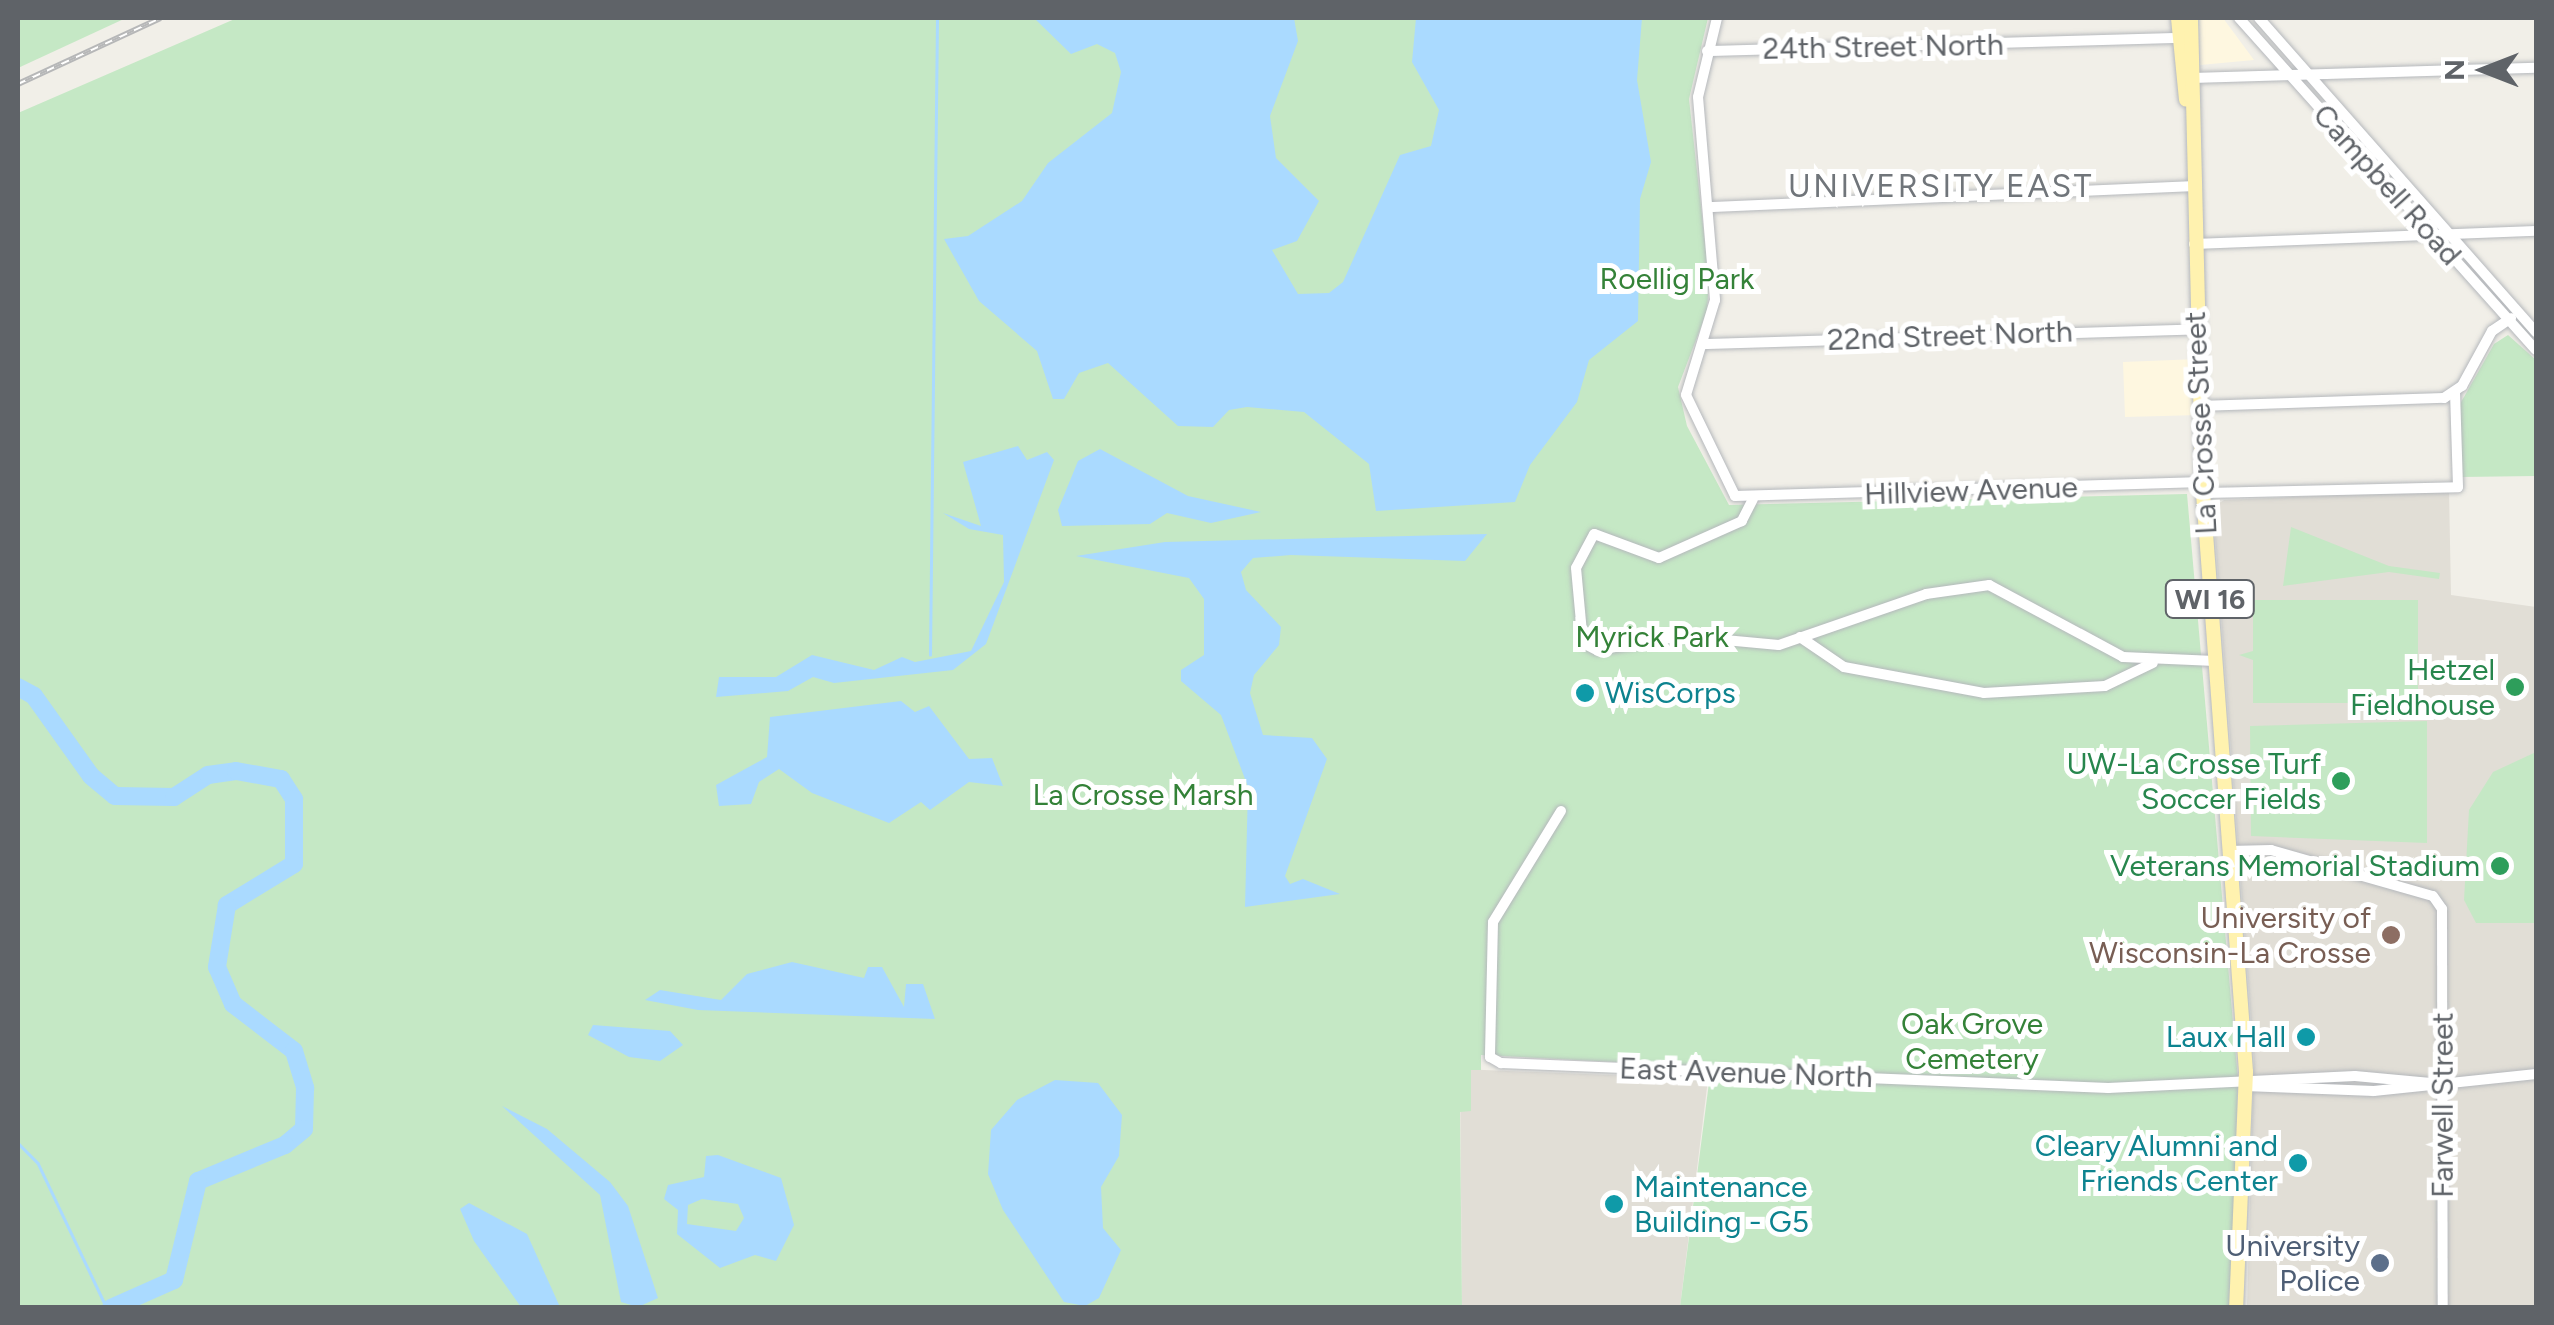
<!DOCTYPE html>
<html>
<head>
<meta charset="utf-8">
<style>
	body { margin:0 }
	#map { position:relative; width:2554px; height:1325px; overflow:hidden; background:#f1efe8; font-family:Figtree,sans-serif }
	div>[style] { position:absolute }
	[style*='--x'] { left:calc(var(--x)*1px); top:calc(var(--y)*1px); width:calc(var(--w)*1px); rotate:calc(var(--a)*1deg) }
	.commercial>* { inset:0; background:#fef7e0 }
	.education>* { inset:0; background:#e1ded6 }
	.green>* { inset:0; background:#c5e8c5 }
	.water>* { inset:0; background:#aadaff }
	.stream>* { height:2.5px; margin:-1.25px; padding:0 1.25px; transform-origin:1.25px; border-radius:1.25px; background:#aadaff }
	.river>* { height:18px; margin:-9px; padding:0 9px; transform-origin:9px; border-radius:9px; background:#aadaff }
	.roads { filter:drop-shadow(0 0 2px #b5b8bc) drop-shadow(0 0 2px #b5b8bc) }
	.minor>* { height:10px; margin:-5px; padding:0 5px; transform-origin:5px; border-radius:5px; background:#fff }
	.major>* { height:14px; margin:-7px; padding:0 7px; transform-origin:7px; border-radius:7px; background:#fff2af }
	.rail>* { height:6px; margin-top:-3px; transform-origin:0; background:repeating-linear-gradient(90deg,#fff 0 8px,#b6b7b8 0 16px); box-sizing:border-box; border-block:2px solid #b6b7b8 }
	.dots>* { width:28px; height:28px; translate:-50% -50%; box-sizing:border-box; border:5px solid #fff; border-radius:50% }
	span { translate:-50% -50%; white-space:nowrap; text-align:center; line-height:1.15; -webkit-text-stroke:10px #fff; paint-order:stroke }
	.shield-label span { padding:2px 8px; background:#fff; border:2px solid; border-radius:8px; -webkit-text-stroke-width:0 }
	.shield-label { font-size:28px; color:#5f6368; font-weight:700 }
	.street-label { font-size:30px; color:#5f6368 }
	.park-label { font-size:30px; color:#348238 }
	.leisure-label { font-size:30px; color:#27864d }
	.right { translate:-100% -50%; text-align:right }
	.culture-label { font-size:30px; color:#0d838f }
	.left { translate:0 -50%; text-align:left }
	.education-label { font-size:30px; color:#785e54 }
	.service-label { font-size:30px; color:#4e5e75 }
	.neighbourhood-label { font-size:32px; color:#70757a; letter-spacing:2.5px }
	.frame { position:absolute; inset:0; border:20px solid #5f6368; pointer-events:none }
	.north { position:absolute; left:2434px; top:20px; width:100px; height:100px; -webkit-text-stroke:8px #fff; paint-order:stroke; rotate:270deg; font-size:28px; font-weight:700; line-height:40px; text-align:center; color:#5f6368 }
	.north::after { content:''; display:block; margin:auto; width:35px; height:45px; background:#5f6368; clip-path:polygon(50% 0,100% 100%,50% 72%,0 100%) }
</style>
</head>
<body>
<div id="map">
	<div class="commercial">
		<i style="clip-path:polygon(2199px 18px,2223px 18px,2254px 60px,2200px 65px)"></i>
		<i style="clip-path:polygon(2198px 359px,2200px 415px,2125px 417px,2123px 362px)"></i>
	</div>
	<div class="education">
		<i style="clip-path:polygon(2449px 490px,2451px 595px,2536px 607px,2536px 1307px,2247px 1307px,2254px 1060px,2213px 507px,2224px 500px)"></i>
		<i style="clip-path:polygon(1460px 1069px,1708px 1079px,1680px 1307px,1462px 1307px)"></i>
	</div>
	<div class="green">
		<i style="clip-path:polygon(18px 18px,126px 18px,18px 68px)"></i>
		<i style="clip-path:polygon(237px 18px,1708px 18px,1689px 99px,1709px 279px,1707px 311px,1678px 387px,1687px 426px,1729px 505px,2187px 494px,2238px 1080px,2231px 1307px,1680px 1307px,1711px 1067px,1481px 1055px,1481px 1070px,1471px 1070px,1471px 1111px,1460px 1112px,1462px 1307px,18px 1307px,18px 113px)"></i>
		<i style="clip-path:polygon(2508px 335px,2536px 360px,2536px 476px,2461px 477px,2460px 404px,2494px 344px)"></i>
		<i style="clip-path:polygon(2291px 527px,2389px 566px,2440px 573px,2439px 579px,2389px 572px,2283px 586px)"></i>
		<i style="clip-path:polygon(2253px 600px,2418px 600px,2418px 703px,2253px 703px,2253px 660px,2239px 655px,2253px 651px)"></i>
		<i style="clip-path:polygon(2427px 721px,2427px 843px,2251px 836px,2250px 726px)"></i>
		<i style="clip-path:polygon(2536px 752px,2536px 923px,2476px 923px,2464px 900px,2469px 810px,2493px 772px)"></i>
	</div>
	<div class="water">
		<i style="clip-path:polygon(1034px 18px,1294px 18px,1298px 41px,1270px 116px,1276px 158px,1319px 201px,1297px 241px,1272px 250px,1298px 294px,1329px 293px,1343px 282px,1400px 155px,1431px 146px,1439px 110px,1412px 62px,1416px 18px,1642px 18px,1637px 80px,1651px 162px,1640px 199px,1638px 321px,1589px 360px,1577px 402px,1530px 465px,1515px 502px,1376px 511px,1369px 464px,1304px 412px,1247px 407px,1229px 410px,1213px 427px,1178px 426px,1108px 363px,1079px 373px,1064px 399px,1053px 399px,1037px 351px,979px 301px,944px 239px,968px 236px,1022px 201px,1048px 163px,1112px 113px,1121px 72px,1115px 53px,1097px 44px,1071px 54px)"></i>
		<i style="clip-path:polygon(1018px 446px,1027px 460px,1047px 452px,1054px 460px,986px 644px,953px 670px,834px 683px,813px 677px,788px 691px,716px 697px,719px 677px,776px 677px,812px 655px,874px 670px,902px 657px,915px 662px,971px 651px,1004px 582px,1003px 535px,969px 529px,943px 513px,981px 526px,963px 462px)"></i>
		<i style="clip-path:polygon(1100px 449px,1188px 496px,1261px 512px,1211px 523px,1167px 513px,1150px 524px,1062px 526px,1058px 510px,1078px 461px)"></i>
		<i style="clip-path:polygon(1487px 534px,1465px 561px,1291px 555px,1253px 558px,1241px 572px,1246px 590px,1281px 627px,1279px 645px,1254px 675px,1250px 693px,1263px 735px,1312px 738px,1327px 759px,1285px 876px,1290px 884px,1303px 879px,1340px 894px,1245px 907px,1248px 787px,1221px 715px,1181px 681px,1181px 670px,1204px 655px,1204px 599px,1189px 578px,1076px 556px,1165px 542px)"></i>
		<i style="clip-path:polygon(901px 701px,915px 712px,929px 706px,969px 759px,992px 758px,1003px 786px,969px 782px,930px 810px,921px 802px,889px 823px,812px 793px,779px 769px,759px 782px,751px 804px,719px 806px,716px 785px,767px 757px,770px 717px)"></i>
		<i style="clip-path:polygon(792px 962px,864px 978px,868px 967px,882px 967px,904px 1007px,906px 984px,923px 984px,935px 1019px,698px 1010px,645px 1000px,660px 990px,721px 1000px,747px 974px)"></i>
		<i style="clip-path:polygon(593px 1025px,670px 1031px,683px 1045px,660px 1061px,629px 1057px,588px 1035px)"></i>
		<i style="clip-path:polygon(1055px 1080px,1098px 1083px,1122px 1115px,1119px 1156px,1101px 1187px,1103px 1228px,1121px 1250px,1099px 1298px,1085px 1306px,1064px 1302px,1003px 1210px,988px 1174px,991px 1130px,1017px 1100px)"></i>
		<i style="clip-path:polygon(502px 1106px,547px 1129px,610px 1182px,628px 1206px,658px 1298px,638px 1307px,621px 1302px,600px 1195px)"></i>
		<i style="clip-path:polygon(evenodd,718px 1155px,781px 1178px,794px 1225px,776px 1261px,755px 1255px,720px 1268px,677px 1234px,678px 1210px,664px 1199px,668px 1185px,704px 1177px,706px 1156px,718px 1155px,702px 1199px,738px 1204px,744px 1218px,736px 1231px,687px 1224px,688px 1205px,702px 1199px)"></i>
		<i style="clip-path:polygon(469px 1203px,527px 1234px,560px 1307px,521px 1307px,474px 1241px,460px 1209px)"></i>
	</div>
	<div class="stream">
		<i style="--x:930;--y:655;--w:637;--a:-89.37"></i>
		<i style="--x:18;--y:1143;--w:28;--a:45"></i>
		<i style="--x:38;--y:1163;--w:161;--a:64.6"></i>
	</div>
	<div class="river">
		<i style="--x:18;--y:687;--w:18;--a:29"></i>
		<i style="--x:34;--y:696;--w:98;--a:54.5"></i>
		<i style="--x:91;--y:776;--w:31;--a:40"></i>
		<i style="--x:115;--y:796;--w:59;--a:1"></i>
		<i style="--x:174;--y:797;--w:40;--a:-32.9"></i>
		<i style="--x:208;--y:775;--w:28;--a:-8"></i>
		<i style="--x:236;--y:771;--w:46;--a:10.1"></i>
		<i style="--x:281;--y:779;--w:24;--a:57"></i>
		<i style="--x:294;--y:799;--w:65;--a:90"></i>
		<i style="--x:294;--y:864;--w:79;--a:148.5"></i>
		<i style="--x:227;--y:905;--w:63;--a:99.2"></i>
		<i style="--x:217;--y:967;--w:40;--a:66.6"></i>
		<i style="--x:233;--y:1004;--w:77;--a:37.6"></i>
		<i style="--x:294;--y:1051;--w:39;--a:73"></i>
		<i style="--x:305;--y:1088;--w:41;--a:91.4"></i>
		<i style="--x:304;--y:1129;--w:25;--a:140"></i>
		<i style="--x:285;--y:1145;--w:94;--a:157.5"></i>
		<i style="--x:198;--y:1181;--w:102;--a:103.6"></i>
		<i style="--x:174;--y:1280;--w:69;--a:156"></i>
	</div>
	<div class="roads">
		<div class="minor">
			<i style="--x:1717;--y:18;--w:81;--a:103.5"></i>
			<i style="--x:1698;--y:97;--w:204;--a:85.2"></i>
			<i style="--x:1715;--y:300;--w:99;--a:107"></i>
			<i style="--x:1686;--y:395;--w:112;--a:64.1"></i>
			<i style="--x:1735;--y:496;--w:468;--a:-1.7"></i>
			<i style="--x:2239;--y:18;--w:445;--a:48.2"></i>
			<i style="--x:2259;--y:18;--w:419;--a:48.6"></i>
			<i style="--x:1707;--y:51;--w:471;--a:-1.6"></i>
			<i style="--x:2192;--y:78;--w:344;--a:-1.7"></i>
			<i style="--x:1712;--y:207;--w:479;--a:-2.5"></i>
			<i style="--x:2194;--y:244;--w:342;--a:-2.2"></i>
			<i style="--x:1704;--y:344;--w:493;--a:-1.7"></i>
			<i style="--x:2199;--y:406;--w:245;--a:-1.9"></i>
			<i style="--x:2444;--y:398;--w:22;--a:-34"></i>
			<i style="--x:2462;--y:386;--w:63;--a:-61.4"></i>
			<i style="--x:2492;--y:331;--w:23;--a:-34"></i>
			<i style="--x:2203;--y:493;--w:255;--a:-1.3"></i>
			<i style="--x:2458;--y:487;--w:94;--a:-91.8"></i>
			<i style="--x:1753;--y:499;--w:25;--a:117"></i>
			<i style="--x:1742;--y:521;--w:91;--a:156"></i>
			<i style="--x:1659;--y:558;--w:69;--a:-159.7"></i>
			<i style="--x:1594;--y:534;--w:38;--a:118"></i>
			<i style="--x:1576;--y:568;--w:75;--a:84.7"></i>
			<i style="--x:1583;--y:643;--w:16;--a:27"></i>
			<i style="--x:1597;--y:650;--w:86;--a:-9.4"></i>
			<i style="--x:1682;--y:636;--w:97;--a:5.3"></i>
			<i style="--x:1779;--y:645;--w:156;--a:-19.1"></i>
			<i style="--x:1926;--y:594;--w:64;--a:-8.1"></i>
			<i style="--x:1989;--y:585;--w:152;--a:28.2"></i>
			<i style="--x:2123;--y:657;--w:92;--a:2.5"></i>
			<i style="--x:1800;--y:637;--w:53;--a:34.3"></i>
			<i style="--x:1844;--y:667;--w:142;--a:10.5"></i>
			<i style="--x:1984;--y:693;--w:121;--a:-3.3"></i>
			<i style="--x:2105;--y:686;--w:53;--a:-25.6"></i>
			<i style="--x:1561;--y:811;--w:130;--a:121.5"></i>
			<i style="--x:1493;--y:922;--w:135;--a:91.3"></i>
			<i style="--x:1490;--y:1057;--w:13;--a:29"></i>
			<i style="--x:1501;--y:1063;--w:608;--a:2.36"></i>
			<i style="--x:2108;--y:1088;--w:247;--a:-2.8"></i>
			<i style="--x:2355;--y:1076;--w:87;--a:5.3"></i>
			<i style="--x:2229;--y:851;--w:42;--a:-1.4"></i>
			<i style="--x:2271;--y:850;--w:168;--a:15.9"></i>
			<i style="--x:2433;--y:896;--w:16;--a:55"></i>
			<i style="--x:2442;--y:909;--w:399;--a:89.9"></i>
			<i style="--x:2245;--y:1086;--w:129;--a:2.2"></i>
			<i style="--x:2374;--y:1091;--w:163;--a:-6"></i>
		</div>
		<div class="major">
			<i style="--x:2178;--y:18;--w:82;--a:84.4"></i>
			<i style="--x:2191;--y:18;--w:475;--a:88.6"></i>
			<i style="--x:2203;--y:493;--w:581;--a:85.75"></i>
			<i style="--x:2246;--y:1072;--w:236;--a:92.4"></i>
		</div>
	</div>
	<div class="rail">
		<i style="--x:18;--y:84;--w:157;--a:-24.8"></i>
	</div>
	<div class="dots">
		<i style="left:2515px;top:687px;background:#2e9e5b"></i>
		<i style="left:1585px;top:693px;background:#0f9aa8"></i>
		<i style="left:2341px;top:781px;background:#2e9e5b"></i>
		<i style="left:2500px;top:866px;background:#2e9e5b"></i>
		<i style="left:2391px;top:935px;background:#8d6e63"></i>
		<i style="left:2306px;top:1037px;background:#0f9aa8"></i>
		<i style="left:2298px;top:1163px;background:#0f9aa8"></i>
		<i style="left:1614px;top:1204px;background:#0f9aa8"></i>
		<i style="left:2380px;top:1263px;background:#5c6f8a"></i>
	</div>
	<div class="shield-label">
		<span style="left:2210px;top:599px">WI 16</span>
	</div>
	<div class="street-label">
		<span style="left:1883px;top:47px;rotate:-1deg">24th Street North</span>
		<span style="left:2387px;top:185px;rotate:48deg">Campbell Road</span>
		<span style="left:1950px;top:336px;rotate:-2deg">22nd Street North</span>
		<span style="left:2201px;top:423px;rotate:-93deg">La Crosse Street</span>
		<span style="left:1971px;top:491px;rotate:-2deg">Hillview Avenue</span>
		<span style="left:1746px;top:1073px;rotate:2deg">East Avenue North</span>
		<span style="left:2443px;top:1105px;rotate:-90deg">Farwell Street</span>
	</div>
	<div class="park-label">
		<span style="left:1677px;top:279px">Roellig Park</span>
		<span style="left:1652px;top:637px">Myrick Park</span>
		<span style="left:1143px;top:795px">La Crosse Marsh</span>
		<span style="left:1972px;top:1041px">Oak Grove<br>Cemetery</span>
	</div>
	<div class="leisure-label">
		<span class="right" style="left:2495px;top:687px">Hetzel<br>Fieldhouse</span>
		<span class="right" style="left:2321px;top:781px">UW-La Crosse Turf<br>Soccer Fields</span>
		<span class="right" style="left:2480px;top:866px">Veterans Memorial Stadium</span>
	</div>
	<div class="culture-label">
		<span class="left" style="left:1605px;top:693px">WisCorps</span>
		<span class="right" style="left:2286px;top:1037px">Laux Hall</span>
		<span class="right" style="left:2278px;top:1163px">Cleary Alumni and<br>Friends Center</span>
		<span class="left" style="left:1634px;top:1204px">Maintenance<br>Building - G5</span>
	</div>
	<div class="education-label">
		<span class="right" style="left:2371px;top:935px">University of<br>Wisconsin-La Crosse</span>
	</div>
	<div class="service-label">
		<span class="right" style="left:2360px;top:1263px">University<br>Police</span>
	</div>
	<div class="neighbourhood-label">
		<span style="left:1941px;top:186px">UNIVERSITY EAST</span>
	</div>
	<div class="frame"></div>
	<div class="north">N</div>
</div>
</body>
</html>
